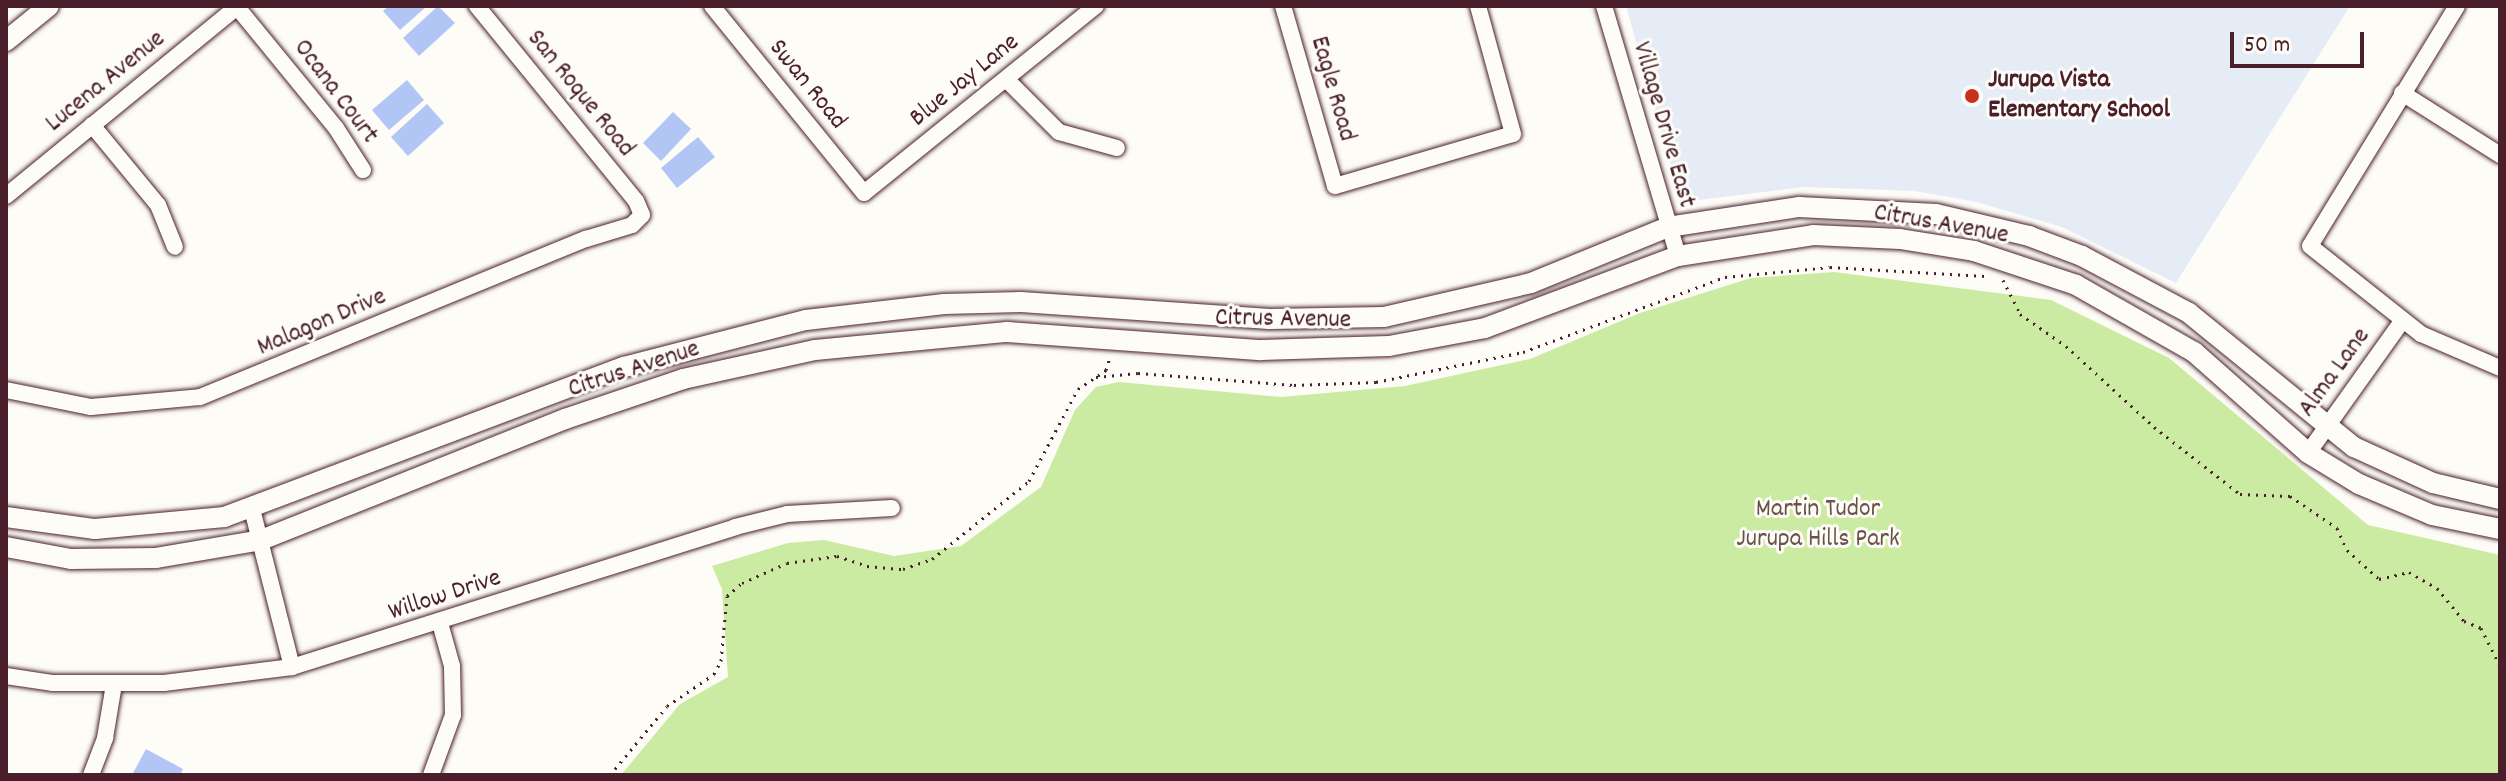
<!DOCTYPE html>
<html>
<head>
<meta charset="utf-8">
<style>
	body { margin:0 }
	#map { position:relative; width:2506px; height:781px; overflow:hidden; background:#fdfcf7; font-family:Dekko,sans-serif }
	div>[style] { position:absolute }
	[style*='--x'] { left:calc(var(--x)*1px); top:calc(var(--y)*1px); width:calc(var(--w)*1px); rotate:calc(var(--a)*1deg) }
	.built>* { inset:0; background:#e6ecf6 }
	.green>* { inset:0; background:#cbeaa2 }
	.building>* { inset:0; background:#b1c6f5 }
	.path>* { height:3px; margin-top:-1.5px; transform-origin:0; background:repeating-linear-gradient(90deg,#4a1f2b 0 2px,transparent 0 8px) }
	.roads { filter:drop-shadow(0 0 2px #4a1f2b) drop-shadow(0 0 2px #4a1f2b) }
	.minor>* { height:16px; margin:-8px; padding:0 8px; transform-origin:8px; border-radius:8px; background:#fdfcf7 }
	.tertiary>* { height:20px; margin:-10px; padding:0 10px; transform-origin:10px; border-radius:10px; background:#fdfcf7 }
	.dots>* { width:22px; height:22px; translate:-50% -50%; box-sizing:border-box; border:4px solid #fdfcf7; border-radius:50% }
	span { translate:-50% -50%; white-space:nowrap; text-align:center; line-height:1.15; -webkit-text-stroke:6px #fdfcf7; paint-order:stroke }
	.street-label { font-size:26px; color:#4a1f2b }
	.poi-label { font-size:26px; color:#4a1f2b; font-weight:700 }
	.left { translate:0 -50%; text-align:left }
	.park-label { font-size:26px; color:#6a5249 }
	.frame { position:absolute; inset:0; border:8px solid #4a1f2b; pointer-events:none }
	.scale { position:absolute; left:2230px; top:32px; width:134px; height:36px; box-sizing:border-box; border:4px solid #4a1f2b; border-top:0; padding-left:10px; font-size:24px; line-height:28px; white-space:nowrap; color:#4a1f2b; -webkit-text-stroke:6px #fdfcf7; paint-order:stroke }
</style>
</head>
<body>
<div id="map">
	<div class="built">
		<i style="clip-path:polygon(1626px 6px,2350px 6px,2176px 283px,2062px 227px,1976px 202px,1915px 191px,1804px 187px,1699px 200px,1677px 187px)"></i>
	</div>
	<div class="green">
		<i style="clip-path:polygon(1834px 272px,2051px 300px,2169px 358px,2368px 525px,2500px 555px,2500px 775px,621px 775px,680px 704px,728px 677px,722px 589px,712px 566px,788px 543px,824px 540px,894px 556px,961px 546px,1041px 487px,1075px 410px,1096px 387px,1119px 382px,1281px 397px,1405px 386px,1530px 359px,1640px 313px,1751px 278px)"></i>
	</div>
	<div class="building">
		<i style="clip-path:polygon(389px 6px,427px 6px,400px 30px,383px 11px)"></i>
		<i style="clip-path:polygon(438px 6px,455px 23px,419px 56px,403px 38px)"></i>
		<i style="clip-path:polygon(407px 80px,424px 100px,389px 130px,372px 110px)"></i>
		<i style="clip-path:polygon(427px 104px,444px 123px,408px 156px,391px 137px)"></i>
		<i style="clip-path:polygon(673px 112px,691px 129px,661px 161px,643px 143px)"></i>
		<i style="clip-path:polygon(698px 137px,715px 157px,677px 188px,661px 168px)"></i>
		<i style="clip-path:polygon(146px 749px,183px 769px,180px 775px,132px 775px)"></i>
	</div>
	<div class="path">
		<i style="--x:2003;--y:280;--w:38;--a:63"></i>
		<i style="--x:2020;--y:314;--w:56;--a:34.8"></i>
		<i style="--x:2066;--y:346;--w:120;--a:42.6"></i>
		<i style="--x:2154;--y:427;--w:109;--a:37.9"></i>
		<i style="--x:2240;--y:494;--w:50;--a:2.3"></i>
		<i style="--x:2290;--y:496;--w:57;--a:34.2"></i>
		<i style="--x:2337;--y:528;--w:24;--a:66"></i>
		<i style="--x:2347;--y:550;--w:43;--a:42.2"></i>
		<i style="--x:2379;--y:579;--w:31;--a:-13"></i>
		<i style="--x:2409;--y:572;--w:32;--a:30"></i>
		<i style="--x:2437;--y:588;--w:43;--a:50.7"></i>
		<i style="--x:2464;--y:621;--w:18;--a:22"></i>
		<i style="--x:2481;--y:628;--w:42;--a:63.4"></i>
		<i style="--x:1096;--y:377;--w:42;--a:-5.4"></i>
		<i style="--x:1138;--y:373;--w:156;--a:4.4"></i>
		<i style="--x:1294;--y:385;--w:82;--a:-2.1"></i>
		<i style="--x:1376;--y:382;--w:150;--a:-11.5"></i>
		<i style="--x:1523;--y:352;--w:215;--a:-20.4"></i>
		<i style="--x:1725;--y:277;--w:105;--a:-5.4"></i>
		<i style="--x:1830;--y:267;--w:155;--a:3.3"></i>
		<i style="--x:610;--y:775;--w:89;--a:-50.4"></i>
		<i style="--x:667;--y:706;--w:57;--a:-34.2"></i>
		<i style="--x:714;--y:674;--w:15;--a:-62"></i>
		<i style="--x:721;--y:661;--w:65;--a:-84.7"></i>
		<i style="--x:727;--y:596;--w:20;--a:-41"></i>
		<i style="--x:742;--y:583;--w:49;--a:-24"></i>
		<i style="--x:787;--y:563;--w:50;--a:-8"></i>
		<i style="--x:837;--y:556;--w:32;--a:18"></i>
		<i style="--x:867;--y:566;--w:36;--a:5"></i>
		<i style="--x:903;--y:569;--w:31;--a:-19"></i>
		<i style="--x:932;--y:559;--w:124;--a:-38.8"></i>
		<i style="--x:1029;--y:481;--w:104;--a:-62"></i>
		<i style="--x:1078;--y:389;--w:34;--a:-34"></i>
		<i style="--x:1106;--y:370;--w:14;--a:-73"></i>
	</div>
	<div class="roads">
		<div class="minor">
			<i style="--x:712;--y:6;--w:241;--a:50.9"></i>
			<i style="--x:864;--y:193;--w:298;--a:-38.9"></i>
			<i style="--x:1283;--y:6;--w:187;--a:73.9"></i>
			<i style="--x:1335;--y:186;--w:185;--a:-16.3"></i>
			<i style="--x:1513;--y:134;--w:133;--a:-105.3"></i>
			<i style="--x:1604;--y:6;--w:261;--a:73.5"></i>
			<i style="--x:2457;--y:6;--w:281;--a:121.5"></i>
			<i style="--x:2310;--y:246;--w:142;--a:38.4"></i>
			<i style="--x:2421;--y:334;--w:86;--a:23.3"></i>
			<i style="--x:237;--y:7;--w:156;--a:50.7"></i>
			<i style="--x:336;--y:128;--w:50;--a:57.3"></i>
			<i style="--x:1006;--y:79;--w:75;--a:45"></i>
			<i style="--x:1059;--y:132;--w:60;--a:15.4"></i>
			<i style="--x:2402;--y:93;--w:116;--a:32.3"></i>
			<i style="--x:92;--y:125;--w:104;--a:50.5"></i>
			<i style="--x:158;--y:205;--w:45;--a:68"></i>
			<i style="--x:6;--y:196;--w:300;--a:-39.3"></i>
			<i style="--x:6;--y:390;--w:87;--a:11.3"></i>
			<i style="--x:91;--y:407;--w:109;--a:-5.2"></i>
			<i style="--x:200;--y:397;--w:417;--a:-22.3"></i>
			<i style="--x:586;--y:239;--w:48;--a:-16.9"></i>
			<i style="--x:632;--y:225;--w:14;--a:-45"></i>
			<i style="--x:642;--y:215;--w:15;--a:-113"></i>
			<i style="--x:636;--y:201;--w:252;--a:-129.2"></i>
			<i style="--x:2308;--y:453;--w:162;--a:-54.5"></i>
			<i style="--x:252;--y:509;--w:163;--a:75.8"></i>
			<i style="--x:6;--y:676;--w:48;--a:8.5"></i>
			<i style="--x:53;--y:683;--w:111;--a:0"></i>
			<i style="--x:164;--y:683;--w:129;--a:-7.1"></i>
			<i style="--x:292;--y:667;--w:465;--a:-17.5"></i>
			<i style="--x:735;--y:527;--w:54;--a:-14"></i>
			<i style="--x:787;--y:514;--w:105;--a:-3.3"></i>
			<i style="--x:91;--y:775;--w:40;--a:-69"></i>
			<i style="--x:105;--y:738;--w:55;--a:-80.5"></i>
			<i style="--x:431;--y:775;--w:64;--a:-69.9"></i>
			<i style="--x:453;--y:715;--w:49;--a:-91.2"></i>
			<i style="--x:452;--y:666;--w:45;--a:-105.6"></i>
		</div>
		<div class="tertiary">
			<i style="--x:6;--y:41;--w:55;--a:-39.1"></i>
			<i style="--x:6;--y:517;--w:90;--a:7.7"></i>
			<i style="--x:95;--y:529;--w:130;--a:-5.3"></i>
			<i style="--x:224;--y:517;--w:427;--a:-20.6"></i>
			<i style="--x:624;--y:367;--w:188;--a:-14.5"></i>
			<i style="--x:806;--y:320;--w:139;--a:-6.6"></i>
			<i style="--x:944;--y:304;--w:77;--a:-1.5"></i>
			<i style="--x:1021;--y:302;--w:249;--a:3.9"></i>
			<i style="--x:1269;--y:319;--w:115;--a:-1"></i>
			<i style="--x:1384;--y:317;--w:151;--a:-13"></i>
			<i style="--x:1531;--y:283;--w:148;--a:-22.2"></i>
			<i style="--x:1668;--y:227;--w:133;--a:-8.7"></i>
			<i style="--x:1799;--y:207;--w:137;--a:2.9"></i>
			<i style="--x:1936;--y:214;--w:96;--a:13.3"></i>
			<i style="--x:2029;--y:236;--w:57;--a:20.7"></i>
			<i style="--x:2082;--y:256;--w:121;--a:28"></i>
			<i style="--x:2189;--y:313;--w:213;--a:39.1"></i>
			<i style="--x:2354;--y:447;--w:87;--a:24.5"></i>
			<i style="--x:2433;--y:483;--w:69;--a:13.4"></i>
			<i style="--x:6;--y:547;--w:66;--a:10.5"></i>
			<i style="--x:71;--y:559;--w:85;--a:-0.7"></i>
			<i style="--x:156;--y:558;--w:107;--a:-9.7"></i>
			<i style="--x:261;--y:540;--w:327;--a:-21.7"></i>
			<i style="--x:565;--y:419;--w:125;--a:-18.7"></i>
			<i style="--x:683;--y:379;--w:135;--a:-12.4"></i>
			<i style="--x:815;--y:350;--w:193;--a:-5.4"></i>
			<i style="--x:1007;--y:332;--w:255;--a:4.1"></i>
			<i style="--x:1261;--y:350;--w:128;--a:-1.8"></i>
			<i style="--x:1389;--y:346;--w:98;--a:-10.6"></i>
			<i style="--x:1485;--y:328;--w:206;--a:-20.5"></i>
			<i style="--x:1678;--y:256;--w:137;--a:-8.8"></i>
			<i style="--x:1813;--y:235;--w:87;--a:2.6"></i>
			<i style="--x:1900;--y:239;--w:75;--a:9.2"></i>
			<i style="--x:1974;--y:251;--w:108;--a:18.4"></i>
			<i style="--x:2076;--y:285;--w:136;--a:29.6"></i>
			<i style="--x:2194;--y:352;--w:152;--a:41.5"></i>
			<i style="--x:2308;--y:453;--w:60;--a:31.3"></i>
			<i style="--x:2359;--y:484;--w:79;--a:23"></i>
			<i style="--x:2432;--y:515;--w:69;--a:11.6"></i>
		</div>
	</div>
	<div class="dots">
		<i style="left:1972px;top:96px;background:#c8321e"></i>
	</div>
	<div class="street-label">
		<span style="left:965px;top:81px;rotate:-39deg">Blue Jay Lane</span>
		<span style="left:106px;top:82px;rotate:-39deg">Lucena Avenue</span>
		<span style="left:807px;top:85px;rotate:51deg">Swan Road</span>
		<span style="left:1332px;top:89px;rotate:74deg">Eagle Road</span>
		<span style="left:335px;top:92px;rotate:53deg">Ocana Court</span>
		<span style="left:580px;top:94px;rotate:51deg">San Roque Road</span>
		<span style="left:1663px;top:125px;rotate:74deg">Village Drive East</span>
		<span style="left:1941px;top:225px;rotate:10deg">Citrus Avenue</span>
		<span style="left:1283px;top:320px;rotate:1deg">Citrus Avenue</span>
		<span style="left:322px;top:323px;rotate:-23deg">Malagon Drive</span>
		<span style="left:634px;top:370px;rotate:-18deg">Citrus Avenue</span>
		<span style="left:2335px;top:373px;rotate:-54deg">Alma Lane</span>
		<span style="left:445px;top:596px;rotate:-18deg">Willow Drive</span>
	</div>
	<div class="poi-label">
		<span class="left" style="left:1988px;top:96px">Jurupa Vista<br>Elementary School</span>
	</div>
	<div class="park-label">
		<span style="left:1818px;top:525px">Martin Tudor<br>Jurupa Hills Park</span>
	</div>
	<div class="frame"></div>
	<div class="scale">50 m</div>
</div>
</body>
</html>
